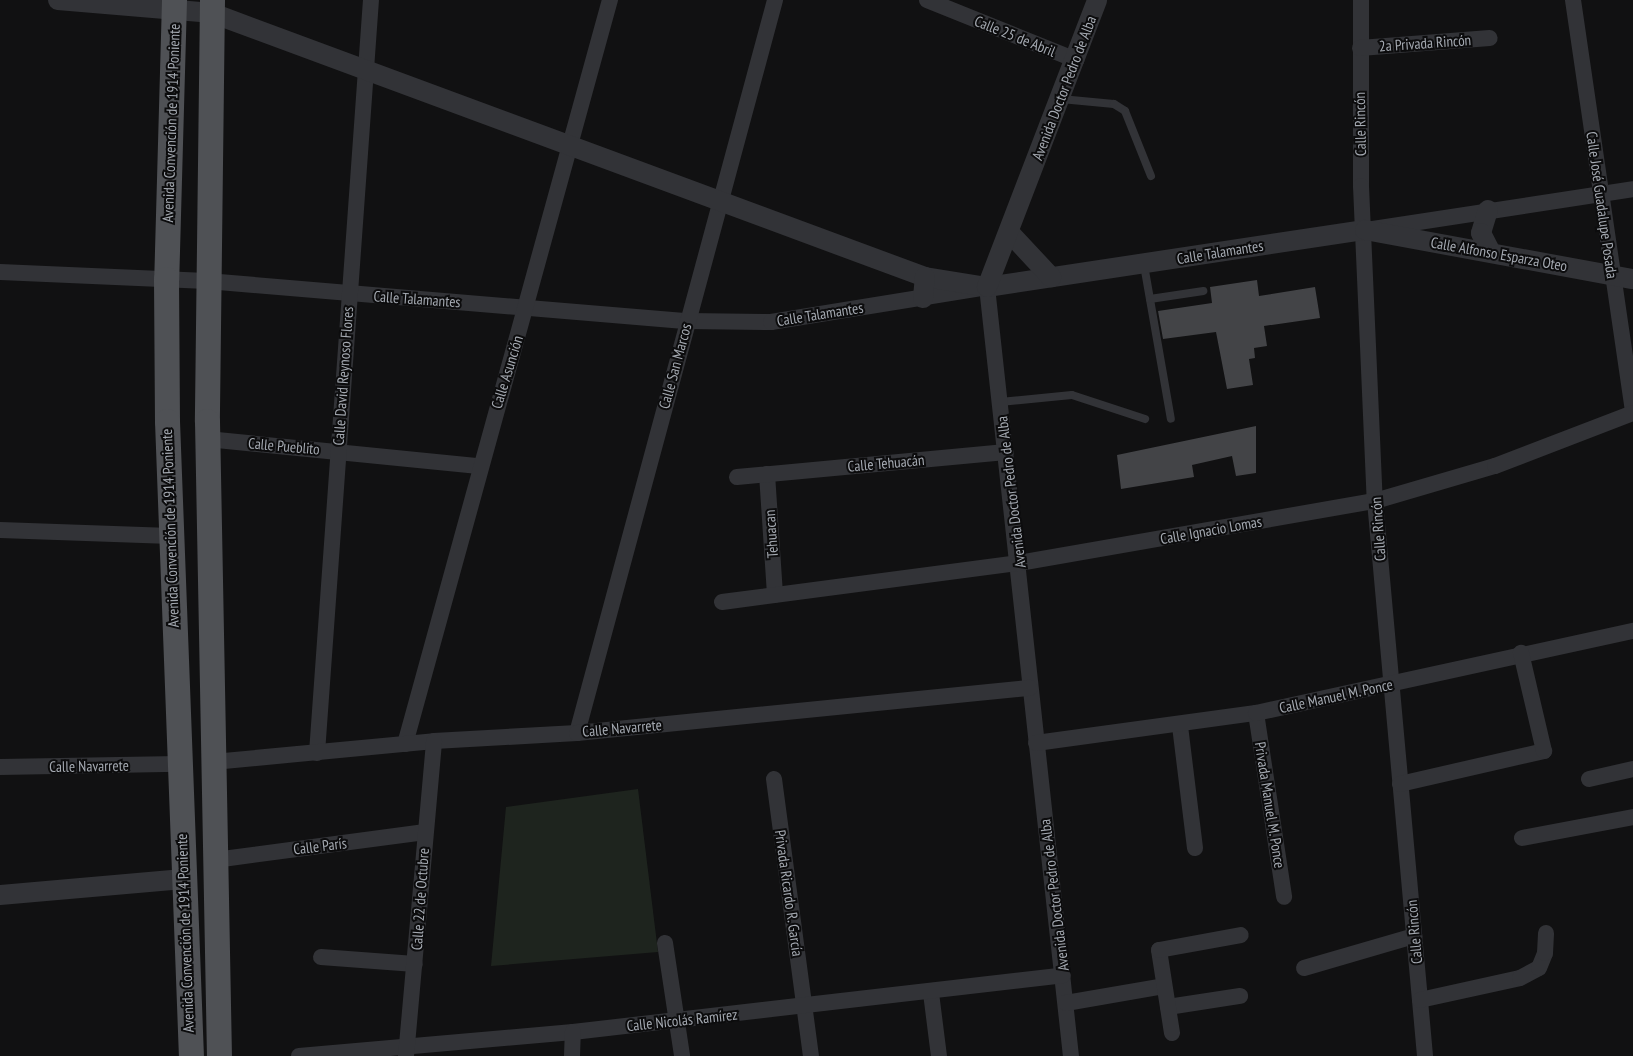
<!DOCTYPE html>
<html>
<head>
<meta charset="utf-8">
<style>
	body { margin:0 }
	#map { position:relative; width:1633px; height:1056px; overflow:hidden; background:#111112; font-family:"PT Sans Narrow",sans-serif }
	div>[style] { position:absolute }
	[style*='--x'] { left:calc(var(--x)*1px); top:calc(var(--y)*1px); width:calc(var(--w)*1px); rotate:calc(var(--a)*1deg) }
	.green>* { inset:0; background:#1e241e }
	.building>* { inset:0; background:#434447 }
	.service>* { height:8px; margin:-4px; padding:0 4px; transform-origin:4px; border-radius:4px; background:#323337 }
	.minor>* { height:16px; margin:-8px; padding:0 8px; transform-origin:8px; border-radius:8px; background:#323337 }
	.tertiary>* { height:20px; margin:-10px; padding:0 10px; transform-origin:10px; border-radius:10px; background:#323337 }
	.primary>* { height:25px; margin:-12.5px; padding:0 12.5px; transform-origin:12.5px; border-radius:12.5px; background:#4f5155 }
	span { translate:-50% -50%; white-space:nowrap; text-align:center; line-height:1.15; -webkit-text-stroke:4px #0c0c0d; paint-order:stroke }
	.street-label { font-size:15px; color:#a4a9b1 }
</style>
</head>
<body>
<div id="map">
	<div class="green">
		<i style="clip-path:polygon(638px 789px,658px 952px,491px 966px,506px 807px)"></i>
	</div>
	<div class="building">
		<i style="clip-path:polygon(1257px 280px,1259px 296px,1315px 287px,1320px 318px,1264px 326px,1267px 346px,1254px 348px,1255px 358px,1249px 359px,1253px 385px,1227px 389px,1216px 332px,1163px 339px,1158px 311px,1212px 303px,1210px 287px)"></i>
		<i style="clip-path:polygon(1256px 426px,1256px 473px,1236px 476px,1232px 456px,1192px 465px,1194px 477px,1121px 489px,1117px 455px)"></i>
	</div>
	<div class="service">
		<i style="--x:1061;--y:99;--w:53;--a:5.4"></i>
		<i style="--x:1114;--y:104;--w:13;--a:32"></i>
		<i style="--x:1125;--y:111;--w:70;--a:68.2"></i>
		<i style="--x:1144;--y:265;--w:156;--a:80.1"></i>
		<i style="--x:1150;--y:299;--w:54;--a:-8.6"></i>
		<i style="--x:1000;--y:402;--w:72;--a:-5.6"></i>
		<i style="--x:1072;--y:395;--w:77;--a:18.2"></i>
	</div>
	<div class="minor">
		<i style="--x:927;--y:0;--w:161;--a:21.9"></i>
		<i style="--x:1361;--y:0;--w:186;--a:90"></i>
		<i style="--x:1361;--y:186;--w:315;--a:87.5"></i>
		<i style="--x:1375;--y:501;--w:557;--a:84.85"></i>
		<i style="--x:1573;--y:0;--w:414;--a:81.7"></i>
		<i style="--x:1360;--y:48;--w:130;--a:-4.4"></i>
		<i style="--x:1373;--y:229;--w:263;--a:-8.7"></i>
		<i style="--x:0;--y:272;--w:207;--a:2.5"></i>
		<i style="--x:207;--y:281;--w:482;--a:4.8"></i>
		<i style="--x:687;--y:321;--w:84;--a:0.7"></i>
		<i style="--x:771;--y:322;--w:219;--a:-9.2"></i>
		<i style="--x:987;--y:287;--w:774;--a:83.77"></i>
		<i style="--x:207;--y:439;--w:273;--a:5.7"></i>
		<i style="--x:767;--y:474;--w:121;--a:86.2"></i>
		<i style="--x:737;--y:477;--w:270;--a:-5.3"></i>
		<i style="--x:0;--y:530;--w:171;--a:2"></i>
		<i style="--x:722;--y:602;--w:300;--a:-7.5"></i>
		<i style="--x:1019;--y:563;--w:361;--a:-9.9"></i>
		<i style="--x:1375;--y:501;--w:125;--a:-16.3"></i>
		<i style="--x:1495;--y:466;--w:148;--a:-21"></i>
		<i style="--x:1256;--y:713;--w:186;--a:81.3"></i>
		<i style="--x:1180;--y:726;--w:123;--a:83"></i>
		<i style="--x:577;--y:733;--w:759;--a:-74.88"></i>
		<i style="--x:1036;--y:743;--w:222;--a:-7.8"></i>
		<i style="--x:1256;--y:713;--w:386;--a:-12.3"></i>
		<i style="--x:405;--y:744;--w:772;--a:-74.6"></i>
		<i style="--x:317;--y:753;--w:755;--a:-85.9"></i>
		<i style="--x:213;--y:762;--w:222;--a:-5.4"></i>
		<i style="--x:434;--y:741;--w:143;--a:-3.2"></i>
		<i style="--x:577;--y:733;--w:455;--a:-5.7"></i>
		<i style="--x:0;--y:767;--w:179;--a:-1"></i>
		<i style="--x:774;--y:779;--w:279;--a:82.4"></i>
		<i style="--x:1589;--y:779;--w:45;--a:-12.8"></i>
		<i style="--x:1400;--y:784;--w:148;--a:-12.9"></i>
		<i style="--x:1544;--y:751;--w:101;--a:-103.2"></i>
		<i style="--x:1522;--y:838;--w:113;--a:-10.7"></i>
		<i style="--x:215;--y:860;--w:212;--a:-7.6"></i>
		<i style="--x:665;--y:943;--w:114;--a:81.4"></i>
		<i style="--x:321;--y:957;--w:94;--a:4.3"></i>
		<i style="--x:1304;--y:968;--w:115;--a:-16.2"></i>
		<i style="--x:931;--y:993;--w:64;--a:82.8"></i>
		<i style="--x:1420;--y:1000;--w:102;--a:-12.4"></i>
		<i style="--x:1520;--y:978;--w:21;--a:-28"></i>
		<i style="--x:1539;--y:968;--w:16;--a:-68"></i>
		<i style="--x:1545;--y:953;--w:20;--a:-87"></i>
		<i style="--x:1066;--y:1003;--w:99;--a:-9.8"></i>
		<i style="--x:1168;--y:1007;--w:73;--a:-8.7"></i>
		<i style="--x:1172;--y:1033;--w:84;--a:-98.9"></i>
		<i style="--x:1159;--y:950;--w:83;--a:-10.4"></i>
		<i style="--x:299;--y:1056;--w:275;--a:-5"></i>
		<i style="--x:573;--y:1032;--w:493;--a:-6.6"></i>
		<i style="--x:406;--y:1056;--w:316;--a:-84.9"></i>
		<i style="--x:572;--y:1056;--w:24;--a:-88"></i>
	</div>
	<div class="tertiary">
		<i style="--x:58;--y:0;--w:155;--a:4.8"></i>
		<i style="--x:212;--y:13;--w:760;--a:20.32"></i>
		<i style="--x:925;--y:277;--w:63;--a:9.2"></i>
		<i style="--x:987;--y:287;--w:382;--a:-8.6"></i>
		<i style="--x:1365;--y:230;--w:272;--a:10.4"></i>
		<i style="--x:1488;--y:210;--w:24;--a:107"></i>
		<i style="--x:1481;--y:233;--w:22;--a:63"></i>
		<i style="--x:1009;--y:232;--w:62;--a:47"></i>
		<i style="--x:987;--y:287;--w:307;--a:-69"></i>
		<i style="--x:923;--y:298;--w:21;--a:-85"></i>
		<i style="--x:0;--y:895;--w:184;--a:-5"></i>
	</div>
	<div class="primary">
		<i style="--x:174;--y:0;--w:279;--a:91.6"></i>
		<i style="--x:166;--y:279;--w:142;--a:89.6"></i>
		<i style="--x:167;--y:421;--w:635;--a:87.84"></i>
		<i style="--x:212;--y:0;--w:421;--a:90.7"></i>
		<i style="--x:207;--y:421;--w:635;--a:88.92"></i>
	</div>
	<div class="street-label">
		<span style="left:1015px;top:36px;rotate:22deg">Calle 25 de Abril</span>
		<span style="left:1425px;top:43px;rotate:-4deg">2a Privada Rincón</span>
		<span style="left:1064px;top:88px;rotate:-69deg">Avenida Doctor Pedro de Alba</span>
		<span style="left:171px;top:123px;rotate:-88deg">Avenida Convención de 1914 Poniente</span>
		<span style="left:1360px;top:124px;rotate:-91deg">Calle Rincón</span>
		<span style="left:1602px;top:205px;rotate:82deg">Calle José Guadalupe Posada</span>
		<span style="left:1220px;top:252px;rotate:-9deg">Calle Talamantes</span>
		<span style="left:1499px;top:254px;rotate:10deg">Calle Alfonso Esparza Oteo</span>
		<span style="left:417px;top:299px;rotate:4deg">Calle Talamantes</span>
		<span style="left:820px;top:314px;rotate:-9deg">Calle Talamantes</span>
		<span style="left:675px;top:366px;rotate:-75deg">Calle San Marcos</span>
		<span style="left:507px;top:372px;rotate:-73deg">Calle Asunción</span>
		<span style="left:343px;top:376px;rotate:-86deg">Calle David Reynoso Flores</span>
		<span style="left:284px;top:446px;rotate:5deg">Calle Pueblito</span>
		<span style="left:886px;top:463px;rotate:-5deg">Calle Tehuacán</span>
		<span style="left:1011px;top:492px;rotate:-97deg">Avenida Doctor Pedro de Alba</span>
		<span style="left:170px;top:528px;rotate:-92deg">Avenida Convención de 1914 Poniente</span>
		<span style="left:1378px;top:529px;rotate:-94deg">Calle Rincón</span>
		<span style="left:1211px;top:530px;rotate:-10deg">Calle Ignacio Lomas</span>
		<span style="left:771px;top:534px;rotate:-94deg">Tehuacan</span>
		<span style="left:1336px;top:696px;rotate:-12deg">Calle Manuel M. Ponce</span>
		<span style="left:622px;top:728px;rotate:-5deg">Calle Navarrete</span>
		<span style="left:89px;top:766px;rotate:-1deg">Calle Navarrete</span>
		<span style="left:1270px;top:805px;rotate:81deg">Privada Manuel M. Ponce</span>
		<span style="left:320px;top:846px;rotate:-7deg">Calle París</span>
		<span style="left:789px;top:893px;rotate:82deg">Privada Ricardo R. García</span>
		<span style="left:1054px;top:895px;rotate:-97deg">Avenida Doctor Pedro de Alba</span>
		<span style="left:420px;top:899px;rotate:-86deg">Calle 22 de Octubre</span>
		<span style="left:1414px;top:932px;rotate:-95deg">Calle Rincón</span>
		<span style="left:185px;top:933px;rotate:-92deg">Avenida Convención de 1914 Poniente</span>
		<span style="left:682px;top:1020px;rotate:-6deg">Calle Nicolás Ramírez</span>
	</div>
</div>
</body>
</html>
